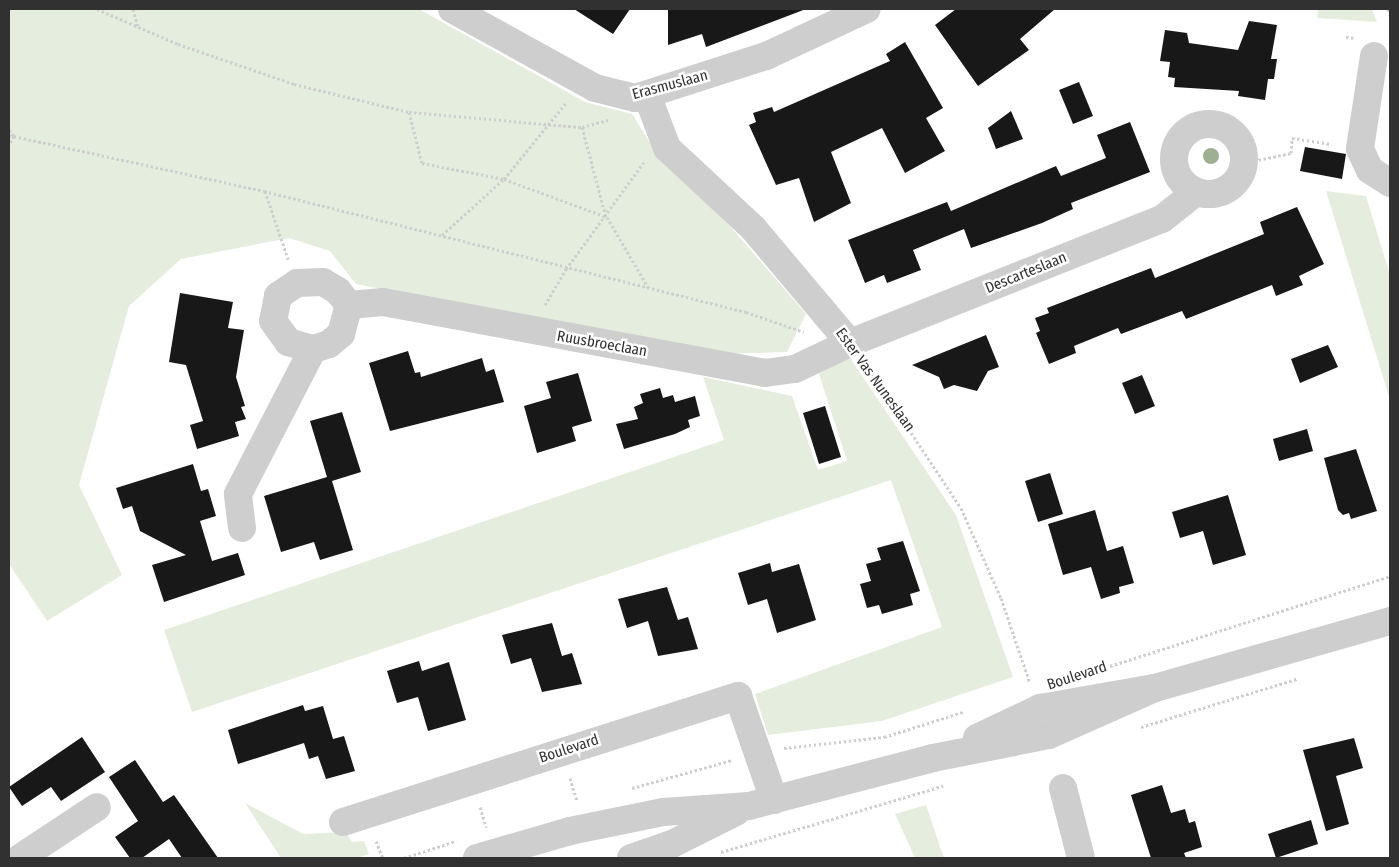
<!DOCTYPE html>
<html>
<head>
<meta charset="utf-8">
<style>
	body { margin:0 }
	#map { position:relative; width:1399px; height:867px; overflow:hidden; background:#fff; font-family:"Fira Sans Condensed",sans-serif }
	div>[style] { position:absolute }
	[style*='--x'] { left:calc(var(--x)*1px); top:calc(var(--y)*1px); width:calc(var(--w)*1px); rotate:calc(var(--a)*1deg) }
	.green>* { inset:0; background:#e5eede }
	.building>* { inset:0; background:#181818 }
	.path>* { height:3px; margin-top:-1.5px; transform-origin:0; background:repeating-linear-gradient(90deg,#cecece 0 2.5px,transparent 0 5px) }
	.minor>* { height:28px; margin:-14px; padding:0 14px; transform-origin:14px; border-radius:14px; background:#cecece }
	.minor>.ring { margin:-14px; padding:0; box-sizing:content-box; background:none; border:28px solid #cecece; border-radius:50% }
	.trees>* { width:16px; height:16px; margin:-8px; border-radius:50%; background:#9eb093 }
	span { translate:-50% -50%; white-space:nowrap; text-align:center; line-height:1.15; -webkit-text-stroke:5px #fff; paint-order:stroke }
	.street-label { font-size:15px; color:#313131 }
	.frame { position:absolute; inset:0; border:10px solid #313131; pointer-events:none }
</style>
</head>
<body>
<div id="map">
	<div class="green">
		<i style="clip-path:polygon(9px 9px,419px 9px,585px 102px,632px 114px,656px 152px,723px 218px,806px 314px,787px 352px,723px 354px,356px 284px,330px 251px,289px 238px,181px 259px,129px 306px,79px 485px,122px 575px,47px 621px,9px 564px)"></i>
		<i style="clip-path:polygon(1318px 9px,1372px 9px,1377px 22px,1317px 18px)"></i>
		<i style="clip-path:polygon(1326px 191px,1366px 196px,1390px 275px,1390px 400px)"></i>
		<i style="clip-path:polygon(848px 355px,956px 515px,1013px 677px,882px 721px,768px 735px,755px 694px,942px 627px,891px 480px,192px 712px,164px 630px,724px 440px,703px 377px,792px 396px,818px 470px,847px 461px,819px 374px)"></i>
		<i style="clip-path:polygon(245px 803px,303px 834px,346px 832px,352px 842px,364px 841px,369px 854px,357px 858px,281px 858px)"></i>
		<i style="clip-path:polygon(926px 805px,944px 858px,915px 858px,895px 814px)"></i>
	</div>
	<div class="building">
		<i style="clip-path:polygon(574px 9px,630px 9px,613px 34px)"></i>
		<i style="clip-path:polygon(668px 9px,806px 9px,706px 47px,702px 34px,668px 45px)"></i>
		<i style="clip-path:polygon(956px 9px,1055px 9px,1020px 39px,1029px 50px,978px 86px,935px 25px)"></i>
		<i style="clip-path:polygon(1249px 21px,1277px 25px,1271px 59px,1277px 59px,1274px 79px,1268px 79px,1265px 100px,1238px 96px,1239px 91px,1174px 87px,1175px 78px,1168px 77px,1170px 62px,1160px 61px,1165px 30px,1187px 33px,1189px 43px,1238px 50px)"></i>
		<i style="clip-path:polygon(905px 42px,943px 108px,926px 118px,945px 151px,905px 173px,882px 128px,831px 152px,851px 203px,814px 222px,799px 178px,776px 185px,749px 125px,756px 122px,753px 113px,772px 107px,774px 112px,890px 61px,886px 54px)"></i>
		<i style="clip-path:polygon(1079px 82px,1093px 116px,1073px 124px,1059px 90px)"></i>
		<i style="clip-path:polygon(1011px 111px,1023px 139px,996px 149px,988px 128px)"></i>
		<i style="clip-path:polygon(1130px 122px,1150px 172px,1071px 203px,1073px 209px,1042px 223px,971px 248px,964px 229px,913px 250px,921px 270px,887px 283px,884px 275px,865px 283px,848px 240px,947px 202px,951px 211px,1056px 166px,1061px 176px,1106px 158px,1097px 135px)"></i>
		<i style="clip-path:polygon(1305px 147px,1346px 154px,1342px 179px,1300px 171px)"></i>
		<i style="clip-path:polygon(1297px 207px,1324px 264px,1299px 276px,1303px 285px,1276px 296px,1272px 285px,1186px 319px,1182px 311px,1121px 334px,1118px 328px,1074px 346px,1076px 353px,1049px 364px,1036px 333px,1040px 331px,1035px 318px,1049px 313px,1047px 308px,1151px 268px,1155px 278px,1264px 234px,1260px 222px)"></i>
		<i style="clip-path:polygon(180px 293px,233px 302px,228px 328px,244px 330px,236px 377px,245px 406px,241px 407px,246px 419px,235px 422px,239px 436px,197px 449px,190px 425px,203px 421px,186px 365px,169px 362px)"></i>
		<i style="clip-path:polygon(986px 335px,999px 367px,988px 371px,977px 391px,954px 385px,944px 389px,939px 377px,912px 365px)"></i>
		<i style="clip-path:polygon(1328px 345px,1338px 367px,1300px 383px,1291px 359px)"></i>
		<i style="clip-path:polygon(408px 351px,415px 373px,420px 372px,421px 377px,482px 358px,486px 372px,494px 369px,504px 402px,390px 431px,369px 363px)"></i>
		<i style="clip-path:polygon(578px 373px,592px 421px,572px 427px,576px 441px,537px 453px,524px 406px,551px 398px,546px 382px)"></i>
		<i style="clip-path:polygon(1142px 375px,1155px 406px,1135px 414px,1122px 383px)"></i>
		<i style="clip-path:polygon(660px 388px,663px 398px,673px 395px,675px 402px,695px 396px,700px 416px,688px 420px,690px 427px,675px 434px,624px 449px,616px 424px,638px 419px,634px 407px,643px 403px,640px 394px)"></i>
		<i style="clip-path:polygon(825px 406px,841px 457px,819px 464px,803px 413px)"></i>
		<i style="clip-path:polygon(342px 412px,361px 472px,332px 481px,353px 550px,320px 560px,314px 542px,281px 552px,264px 496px,327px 477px,310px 421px)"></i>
		<i style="clip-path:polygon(1307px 429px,1313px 451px,1279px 461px,1273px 439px)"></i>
		<i style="clip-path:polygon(1356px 449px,1377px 511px,1351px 519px,1349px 513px,1343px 515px,1338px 510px,1324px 458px)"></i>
		<i style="clip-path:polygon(193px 464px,201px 491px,208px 489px,216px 516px,200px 521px,212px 561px,238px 553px,245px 575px,164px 602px,152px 565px,186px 555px,140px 531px,132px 506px,123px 509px,116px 488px)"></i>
		<i style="clip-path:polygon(1050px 473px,1063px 514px,1038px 522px,1025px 481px)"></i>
		<i style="clip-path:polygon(1228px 495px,1246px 555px,1213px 565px,1203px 531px,1180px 538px,1172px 512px)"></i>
		<i style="clip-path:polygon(1095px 510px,1107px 551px,1123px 546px,1134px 583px,1119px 587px,1120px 593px,1101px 599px,1091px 567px,1063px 575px,1048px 524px)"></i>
		<i style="clip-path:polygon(903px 541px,920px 591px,910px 594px,913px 605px,882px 614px,879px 605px,867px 608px,860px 584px,871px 581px,866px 564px,881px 560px,877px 548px)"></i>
		<i style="clip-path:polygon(770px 563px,772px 572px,799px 564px,816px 620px,777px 633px,767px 599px,748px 605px,738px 573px)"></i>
		<i style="clip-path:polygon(667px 587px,678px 620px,688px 617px,698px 649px,658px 656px,648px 621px,627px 628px,618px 599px)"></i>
		<i style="clip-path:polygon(552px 623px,562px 656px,572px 653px,582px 684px,542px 692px,531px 658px,511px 664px,502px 635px)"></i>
		<i style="clip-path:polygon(419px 661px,422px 671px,449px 662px,466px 720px,428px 731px,418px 697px,397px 703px,387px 671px)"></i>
		<i style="clip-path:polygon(303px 705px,305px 711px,323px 706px,333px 739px,344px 736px,355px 771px,326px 779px,318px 756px,309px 759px,304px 743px,238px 764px,228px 730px)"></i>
		<i style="clip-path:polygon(82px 737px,105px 772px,61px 801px,51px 787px,22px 806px,9px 787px)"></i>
		<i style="clip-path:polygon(1354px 738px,1363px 768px,1336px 776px,1349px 824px,1326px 831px,1303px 750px)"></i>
		<i style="clip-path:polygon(135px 760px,163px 802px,174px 795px,218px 858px,182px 858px,169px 839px,142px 858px,130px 858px,115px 837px,138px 821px,109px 777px)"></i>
		<i style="clip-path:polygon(1162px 785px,1171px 813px,1185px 809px,1189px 823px,1195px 821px,1202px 847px,1184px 853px,1186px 858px,1151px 858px,1131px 795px)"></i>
		<i style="clip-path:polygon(1311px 820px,1318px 844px,1276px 858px,1268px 834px)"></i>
	</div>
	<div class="path">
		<i style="--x:97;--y:9;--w:88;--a:23.4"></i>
		<i style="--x:178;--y:44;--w:123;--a:19"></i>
		<i style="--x:294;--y:84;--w:118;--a:13.7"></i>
		<i style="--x:409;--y:112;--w:174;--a:5"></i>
		<i style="--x:582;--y:127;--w:27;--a:-15"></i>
		<i style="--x:133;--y:9;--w:18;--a:74"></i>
		<i style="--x:1388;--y:9;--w:6;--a:72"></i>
		<i style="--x:1346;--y:37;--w:9;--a:6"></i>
		<i style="--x:409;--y:112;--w:53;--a:75.7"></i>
		<i style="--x:422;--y:163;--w:84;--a:11"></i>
		<i style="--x:504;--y:179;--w:110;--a:20.3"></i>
		<i style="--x:607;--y:217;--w:83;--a:59.7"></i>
		<i style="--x:582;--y:127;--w:93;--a:75.1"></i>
		<i style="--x:9;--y:130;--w:8;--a:50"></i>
		<i style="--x:14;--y:136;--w:9;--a:122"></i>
		<i style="--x:9;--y:135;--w:261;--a:12.4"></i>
		<i style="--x:264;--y:191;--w:497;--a:14.1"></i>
		<i style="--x:746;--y:312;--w:61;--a:19"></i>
		<i style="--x:1244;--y:163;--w:48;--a:-12"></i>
		<i style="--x:1291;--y:153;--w:15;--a:-86"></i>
		<i style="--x:1292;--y:138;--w:40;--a:8.5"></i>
		<i style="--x:265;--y:191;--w:72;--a:71.3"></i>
		<i style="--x:442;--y:235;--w:84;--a:-42.1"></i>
		<i style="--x:504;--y:179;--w:98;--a:-50.8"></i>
		<i style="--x:545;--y:305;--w:42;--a:-59.7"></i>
		<i style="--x:566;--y:269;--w:132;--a:-53.9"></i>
		<i style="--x:867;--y:366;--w:170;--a:56.5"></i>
		<i style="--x:961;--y:508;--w:98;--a:66"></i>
		<i style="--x:1001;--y:598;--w:90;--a:71.2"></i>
		<i style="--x:1110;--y:666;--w:294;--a:-17.8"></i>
		<i style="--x:1141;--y:727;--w:165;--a:-17.2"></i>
		<i style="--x:784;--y:748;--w:101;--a:-6.3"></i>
		<i style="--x:884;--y:737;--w:83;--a:-17.6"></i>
		<i style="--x:570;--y:778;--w:24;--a:73"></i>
		<i style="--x:632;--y:788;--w:104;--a:-15.6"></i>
		<i style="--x:480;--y:807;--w:21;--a:73"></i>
		<i style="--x:376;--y:841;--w:18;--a:68"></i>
		<i style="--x:721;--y:852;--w:232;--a:-16.6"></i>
		<i style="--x:404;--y:858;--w:55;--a:-18.1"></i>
	</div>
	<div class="minor">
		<i style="--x:452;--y:9;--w:163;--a:28.9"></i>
		<i style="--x:595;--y:88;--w:41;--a:14"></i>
		<i style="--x:635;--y:98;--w:138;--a:-17.8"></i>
		<i style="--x:766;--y:56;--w:111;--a:-25"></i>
		<i style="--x:1374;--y:56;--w:94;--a:98.6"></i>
		<i style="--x:1360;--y:149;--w:23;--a:65"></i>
		<i style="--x:1370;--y:170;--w:24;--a:33"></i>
		<i style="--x:647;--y:95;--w:57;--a:69.3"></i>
		<i style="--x:667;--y:148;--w:117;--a:42.9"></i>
		<i style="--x:753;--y:228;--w:150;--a:49.9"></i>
		<i class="ring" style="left:1174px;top:124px;width:42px;height:42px"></i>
		<i style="--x:349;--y:305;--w:18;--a:-128"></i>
		<i style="--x:338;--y:291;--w:17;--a:-149"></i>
		<i style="--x:323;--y:282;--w:26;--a:178"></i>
		<i style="--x:297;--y:283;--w:23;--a:146"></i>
		<i style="--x:278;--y:296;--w:25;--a:101"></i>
		<i style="--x:273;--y:321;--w:26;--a:54"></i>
		<i style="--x:288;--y:342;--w:26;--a:16"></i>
		<i style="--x:313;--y:349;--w:17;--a:-17"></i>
		<i style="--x:329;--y:344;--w:16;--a:-40"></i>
		<i style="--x:341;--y:334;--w:30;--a:-75"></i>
		<i style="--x:349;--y:305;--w:34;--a:-5"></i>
		<i style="--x:383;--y:302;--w:389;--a:10.5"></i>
		<i style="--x:765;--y:373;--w:30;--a:-8"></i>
		<i style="--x:795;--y:369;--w:61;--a:-25.3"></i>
		<i style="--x:850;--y:343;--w:336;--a:-21.7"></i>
		<i style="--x:1162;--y:219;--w:43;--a:-38.5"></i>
		<i style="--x:242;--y:528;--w:34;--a:-97"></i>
		<i style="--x:238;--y:494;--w:163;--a:-62.7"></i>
		<i style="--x:977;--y:738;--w:70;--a:-25.5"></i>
		<i style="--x:1040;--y:708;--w:117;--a:-9.9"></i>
		<i style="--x:1155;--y:688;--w:244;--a:-15.9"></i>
		<i style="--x:1063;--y:788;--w:72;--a:75.6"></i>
		<i style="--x:343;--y:822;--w:415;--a:-17.7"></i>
		<i style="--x:738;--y:696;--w:110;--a:70.9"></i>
		<i style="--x:20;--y:858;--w:92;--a:-33.5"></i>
		<i style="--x:477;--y:858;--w:97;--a:-16.2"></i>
		<i style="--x:570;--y:831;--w:95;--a:-11.5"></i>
		<i style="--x:663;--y:812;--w:86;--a:-4"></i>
		<i style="--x:749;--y:806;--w:190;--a:-14.6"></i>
		<i style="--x:933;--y:758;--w:118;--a:-11.2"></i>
		<i style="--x:1049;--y:735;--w:116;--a:-23.9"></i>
		<i style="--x:631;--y:858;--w:43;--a:-18.9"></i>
		<i style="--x:672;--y:844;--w:72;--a:-26.6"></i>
	</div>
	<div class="trees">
		<i style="left:1211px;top:156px"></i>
	</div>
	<div class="street-label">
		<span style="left:670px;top:85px;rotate:-15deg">Erasmuslaan</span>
		<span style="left:1026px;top:273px;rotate:-22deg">Descarteslaan</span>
		<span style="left:602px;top:344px;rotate:10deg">Ruusbroeclaan</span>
		<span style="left:875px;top:380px;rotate:54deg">Ester Vas Nuneslaan</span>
		<span style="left:1077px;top:676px;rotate:-18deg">Boulevard</span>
		<span style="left:569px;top:749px;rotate:-18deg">Boulevard</span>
	</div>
	<div class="frame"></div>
</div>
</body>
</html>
